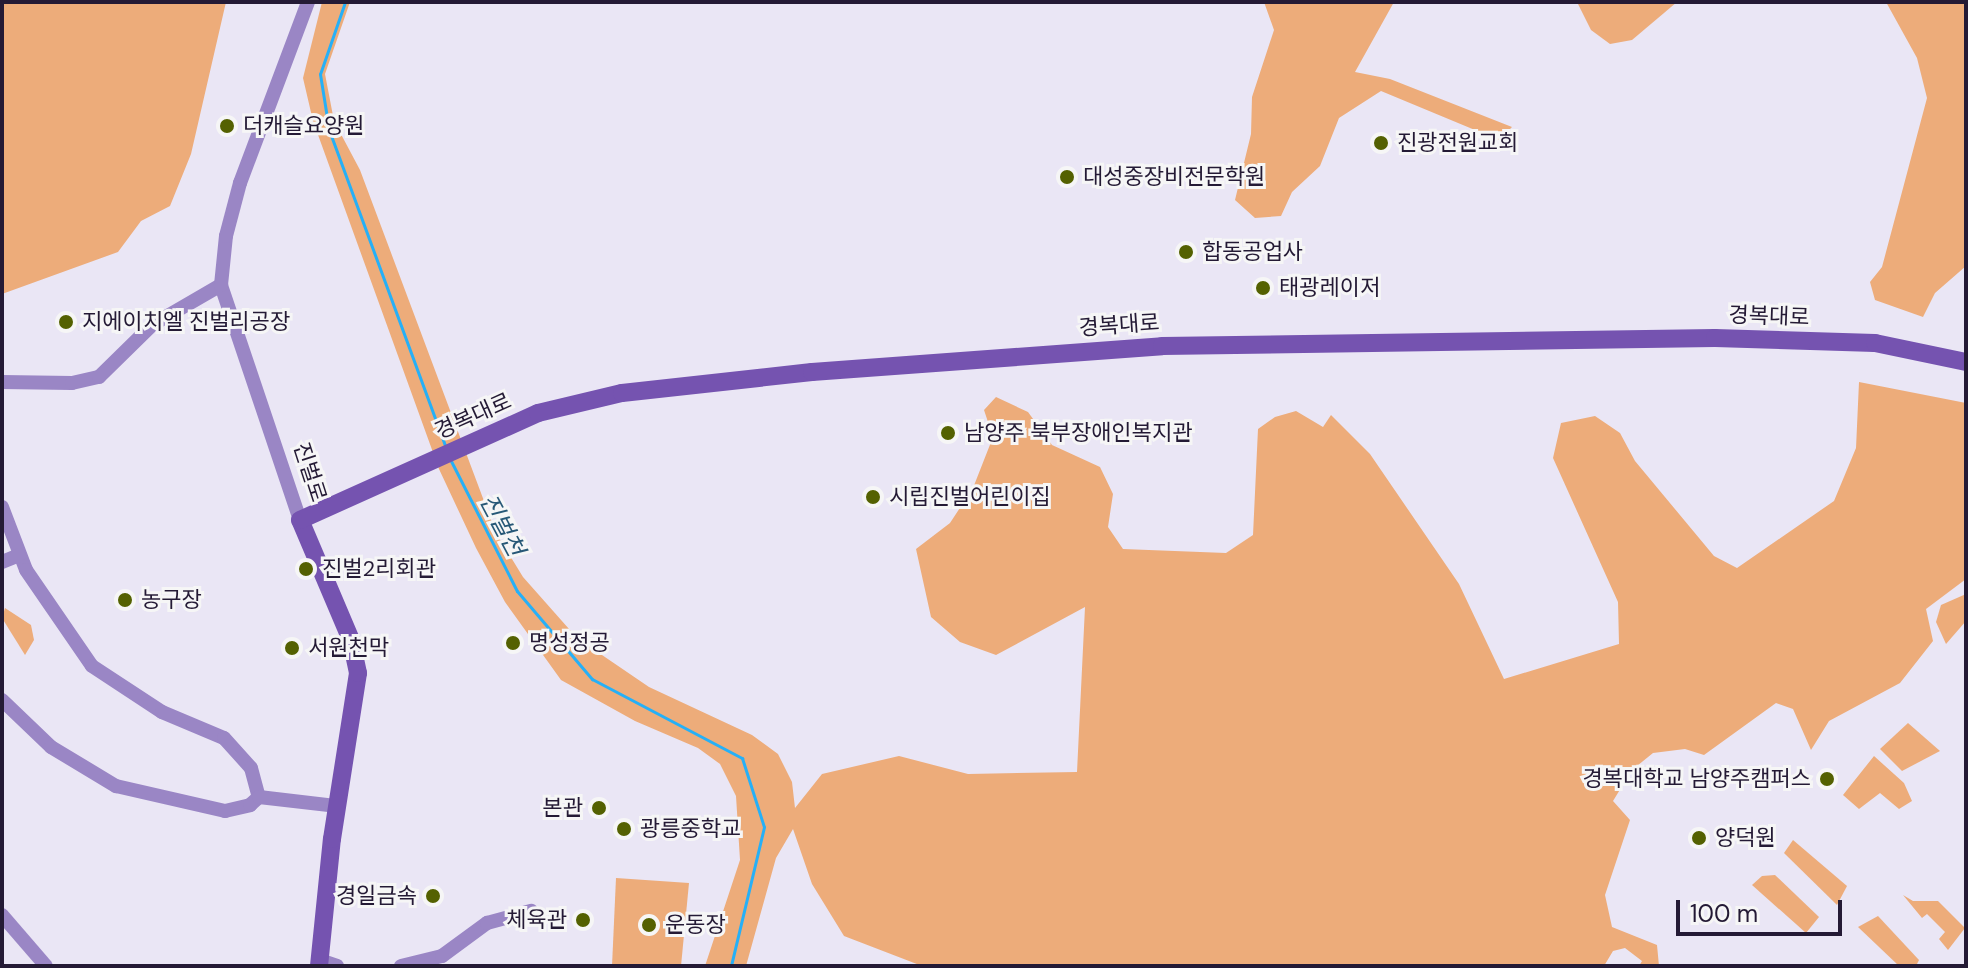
<!DOCTYPE html>
<html>
<head>
<meta charset="utf-8">
<style>
	body { margin:0 }
	#map { position:relative; width:1968px; height:968px; overflow:hidden; background:#eae6f5; font-family:"DM Sans","Noto Sans KR",sans-serif }
	div>[style] { position:absolute }
	[style*='--x'] { left:calc(var(--x)*1px); top:calc(var(--y)*1px); width:calc(var(--w)*1px); rotate:calc(var(--a)*1deg) }
	.green>* { inset:0; background:#edac7a }
	.stream>* { height:3px; margin:-1.5px; padding:0 1.5px; transform-origin:1.5px; border-radius:1.5px; background:#26b0f7 }
	.street>* { height:14px; margin:-7px; padding:0 7px; transform-origin:7px; border-radius:7px; background:#9a86c5 }
	.secondary>* { height:18px; margin:-9px; padding:0 9px; transform-origin:9px; border-radius:9px; background:#7553b0 }
	.dots>* { width:22px; height:22px; translate:-50% -50%; box-sizing:border-box; border:4px solid #f6f6f6; border-radius:50% }
	span { translate:-50% -50%; white-space:nowrap; text-align:center; line-height:1.15; -webkit-text-stroke:6px #f6f6f6; paint-order:stroke }
	.poi-label { font-size:22px; color:#241a35 }
	.left { translate:0 -50%; text-align:left }
	.right { translate:-100% -50%; text-align:right }
	.street-label { font-size:22px; color:#241a35 }
	.water-label { font-size:24px; color:#275877; font-style:italic }
	.frame { position:absolute; inset:0; border:4px solid #241a35; pointer-events:none }
	.scale { position:absolute; left:1676px; top:900px; width:166px; height:36px; box-sizing:border-box; border:4px solid #241a35; border-top:0; padding-left:10px; font-size:24px; line-height:28px; white-space:nowrap; color:#241a35; -webkit-text-stroke:6px #f6f6f6; paint-order:stroke }
</style>
</head>
<body>
<div id="map">
	<div class="green">
		<i style="clip-path:polygon(2px 2px,226px 2px,191px 154px,170px 206px,141px 221px,118px 252px,2px 294px)"></i>
		<i style="clip-path:polygon(322px 2px,350px 2px,325px 74px,334px 121px,360px 170px,496px 533px,523px 577px,577px 638px,649px 687px,752px 735px,778px 754px,792px 782px,795px 808px,822px 774px,899px 756px,968px 774px,1077px 772px,1085px 607px,996px 655px,960px 642px,931px 617px,916px 549px,950px 523px,973px 488px,993px 437px,984px 410px,996px 397px,1028px 412px,1052px 445px,1100px 467px,1113px 494px,1108px 527px,1123px 549px,1226px 553px,1253px 535px,1258px 429px,1275px 417px,1296px 411px,1323px 427px,1331px 415px,1370px 454px,1459px 584px,1504px 679px,1619px 644px,1618px 602px,1553px 458px,1561px 423px,1595px 416px,1620px 433px,1635px 461px,1714px 556px,1737px 568px,1834px 501px,1856px 448px,1859px 382px,1966px 403px,1966px 579px,1926px 609px,1933px 641px,1900px 683px,1829px 721px,1811px 750px,1793px 709px,1776px 703px,1704px 755px,1685px 749px,1653px 753px,1632px 770px,1613px 801px,1630px 820px,1605px 895px,1612px 927px,1657px 945px,1659px 966px,1639px 966px,1642px 961px,1625px 948px,1613px 951px,1604px 966px,922px 966px,844px 936px,812px 884px,793px 829px,776px 858px,746px 966px,705px 966px,740px 860px,736px 796px,720px 764px,698px 748px,635px 721px,561px 680px,505px 602px,476px 548px,439px 469px,313px 121px,303px 78px)"></i>
		<i style="clip-path:polygon(1264px 2px,1394px 2px,1355px 72px,1390px 79px,1512px 127px,1499px 140px,1381px 91px,1339px 118px,1320px 166px,1292px 192px,1281px 216px,1255px 218px,1235px 200px,1251px 134px,1252px 97px,1274px 30px)"></i>
		<i style="clip-path:polygon(1577px 2px,1677px 2px,1632px 40px,1610px 44px,1591px 30px)"></i>
		<i style="clip-path:polygon(1886px 2px,1966px 2px,1966px 266px,1935px 293px,1923px 317px,1875px 300px,1870px 282px,1882px 267px,1927px 98px,1917px 58px)"></i>
		<i style="clip-path:polygon(1966px 594px,1966px 621px,1946px 644px,1936px 622px,1941px 605px)"></i>
		<i style="clip-path:polygon(5px 608px,31px 625px,34px 640px,25px 655px,2px 618px)"></i>
		<i style="clip-path:polygon(1908px 723px,1940px 751px,1902px 771px,1880px 749px)"></i>
		<i style="clip-path:polygon(1874px 756px,1904px 783px,1912px 801px,1899px 809px,1880px 793px,1859px 809px,1843px 795px)"></i>
		<i style="clip-path:polygon(1793px 840px,1847px 886px,1837px 905px,1784px 853px)"></i>
		<i style="clip-path:polygon(1775px 875px,1819px 917px,1806px 933px,1752px 885px,1762px 876px)"></i>
		<i style="clip-path:polygon(616px 878px,689px 883px,681px 966px,612px 966px)"></i>
		<i style="clip-path:polygon(1903px 895px,1913px 901px,1938px 901px,1965px 928px,1948px 950px,1939px 939px,1945px 932px,1927px 914px,1922px 918px)"></i>
		<i style="clip-path:polygon(1878px 916px,1919px 960px,1916px 966px,1899px 966px,1858px 927px)"></i>
	</div>
	<div class="stream">
		<i style="--x:345;--y:2;--w:76;--a:109.1"></i>
		<i style="--x:320;--y:74;--w:57;--a:80.9"></i>
		<i style="--x:329;--y:130;--w:339;--a:69.8"></i>
		<i style="--x:450;--y:459;--w:148;--a:63.1"></i>
		<i style="--x:517;--y:591;--w:116;--a:49.6"></i>
		<i style="--x:592;--y:679;--w:170;--a:27.8"></i>
		<i style="--x:742;--y:758;--w:72;--a:72.3"></i>
		<i style="--x:764;--y:827;--w:143;--a:103.4"></i>
	</div>
	<div class="street">
		<i style="--x:2;--y:382;--w:70;--a:0.8"></i>
		<i style="--x:72;--y:383;--w:28;--a:-13"></i>
		<i style="--x:99;--y:377;--w:74;--a:-44.5"></i>
		<i style="--x:152;--y:325;--w:80;--a:-30.1"></i>
		<i style="--x:2;--y:507;--w:67;--a:69.1"></i>
		<i style="--x:26;--y:570;--w:116;--a:55.5"></i>
		<i style="--x:92;--y:666;--w:84;--a:33.3"></i>
		<i style="--x:162;--y:712;--w:67;--a:22.8"></i>
		<i style="--x:224;--y:738;--w:40;--a:48"></i>
		<i style="--x:251;--y:768;--w:30;--a:75"></i>
		<i style="--x:300;--y:520;--w:248;--a:-108.6"></i>
		<i style="--x:221;--y:285;--w:49;--a:-84.2"></i>
		<i style="--x:226;--y:236;--w:55;--a:-75.2"></i>
		<i style="--x:240;--y:183;--w:193;--a:-69.4"></i>
		<i style="--x:2;--y:562;--w:18;--a:-22"></i>
		<i style="--x:2;--y:700;--w:68;--a:43.8"></i>
		<i style="--x:51;--y:747;--w:76;--a:31"></i>
		<i style="--x:116;--y:786;--w:112;--a:12.9"></i>
		<i style="--x:225;--y:811;--w:26;--a:-13"></i>
		<i style="--x:250;--y:805;--w:12;--a:-42"></i>
		<i style="--x:259;--y:797;--w:79;--a:6.6"></i>
		<i style="--x:2;--y:915;--w:67;--a:49.2"></i>
		<i style="--x:320;--y:960;--w:18;--a:19"></i>
		<i style="--x:401;--y:966;--w:42;--a:-13.7"></i>
		<i style="--x:442;--y:956;--w:56;--a:-36.3"></i>
		<i style="--x:487;--y:923;--w:46;--a:-15.3"></i>
	</div>
	<div class="secondary">
		<i style="--x:319;--y:966;--w:128;--a:-84.2"></i>
		<i style="--x:332;--y:839;--w:168;--a:-81.1"></i>
		<i style="--x:358;--y:673;--w:34;--a:-102"></i>
		<i style="--x:351;--y:640;--w:130;--a:-113"></i>
		<i style="--x:300;--y:520;--w:261;--a:-24.2"></i>
		<i style="--x:538;--y:413;--w:86;--a:-13.4"></i>
		<i style="--x:622;--y:393;--w:191;--a:-6.3"></i>
		<i style="--x:812;--y:372;--w:351;--a:-4.2"></i>
		<i style="--x:1162;--y:346;--w:553;--a:-0.83"></i>
		<i style="--x:1715;--y:338;--w:160;--a:1.8"></i>
		<i style="--x:1875;--y:343;--w:93;--a:11.8"></i>
	</div>
	<div class="dots">
		<i style="left:227px;top:126px;background:#546101"></i>
		<i style="left:1381px;top:143px;background:#546101"></i>
		<i style="left:1067px;top:177px;background:#546101"></i>
		<i style="left:1186px;top:252px;background:#546101"></i>
		<i style="left:1263px;top:288px;background:#546101"></i>
		<i style="left:66px;top:322px;background:#546101"></i>
		<i style="left:948px;top:433px;background:#546101"></i>
		<i style="left:873px;top:497px;background:#546101"></i>
		<i style="left:306px;top:569px;background:#546101"></i>
		<i style="left:125px;top:600px;background:#546101"></i>
		<i style="left:513px;top:643px;background:#546101"></i>
		<i style="left:292px;top:648px;background:#546101"></i>
		<i style="left:1827px;top:779px;background:#546101"></i>
		<i style="left:599px;top:808px;background:#546101"></i>
		<i style="left:624px;top:829px;background:#546101"></i>
		<i style="left:1699px;top:838px;background:#546101"></i>
		<i style="left:433px;top:896px;background:#546101"></i>
		<i style="left:583px;top:920px;background:#546101"></i>
		<i style="left:649px;top:925px;background:#546101"></i>
	</div>
	<div class="poi-label">
		<span class="left" style="left:243px;top:126px">더캐슬요양원</span>
		<span class="left" style="left:1397px;top:143px">진광전원교회</span>
		<span class="left" style="left:1083px;top:177px">대성중장비전문학원</span>
		<span class="left" style="left:1202px;top:252px">합동공업사</span>
		<span class="left" style="left:1279px;top:288px">태광레이저</span>
		<span class="left" style="left:82px;top:322px">지에이치엘 진벌리공장</span>
		<span class="left" style="left:964px;top:433px">남양주 북부장애인복지관</span>
		<span class="left" style="left:889px;top:497px">시립진벌어린이집</span>
		<span class="left" style="left:322px;top:569px">진벌2리회관</span>
		<span class="left" style="left:141px;top:600px">농구장</span>
		<span class="left" style="left:529px;top:643px">명성정공</span>
		<span class="left" style="left:308px;top:648px">서원천막</span>
		<span class="right" style="left:1811px;top:779px">경복대학교 남양주캠퍼스</span>
		<span class="right" style="left:583px;top:808px">본관</span>
		<span class="left" style="left:640px;top:829px">광릉중학교</span>
		<span class="left" style="left:1715px;top:838px">양덕원</span>
		<span class="right" style="left:417px;top:896px">경일금속</span>
		<span class="right" style="left:567px;top:920px">체육관</span>
		<span class="left" style="left:665px;top:925px">운동장</span>
	</div>
	<div class="street-label">
		<span style="left:1769px;top:316px;rotate:2deg">경복대로</span>
		<span style="left:1119px;top:325px;rotate:-4deg">경복대로</span>
		<span style="left:473px;top:416px;rotate:-24deg">경복대로</span>
		<span style="left:310px;top:472px;rotate:72deg">진벌로</span>
	</div>
	<div class="water-label">
		<span style="left:502px;top:525px;rotate:62deg">진벌천</span>
	</div>
	<div class="frame"></div>
	<div class="scale">100 m</div>
</div>
</body>
</html>
